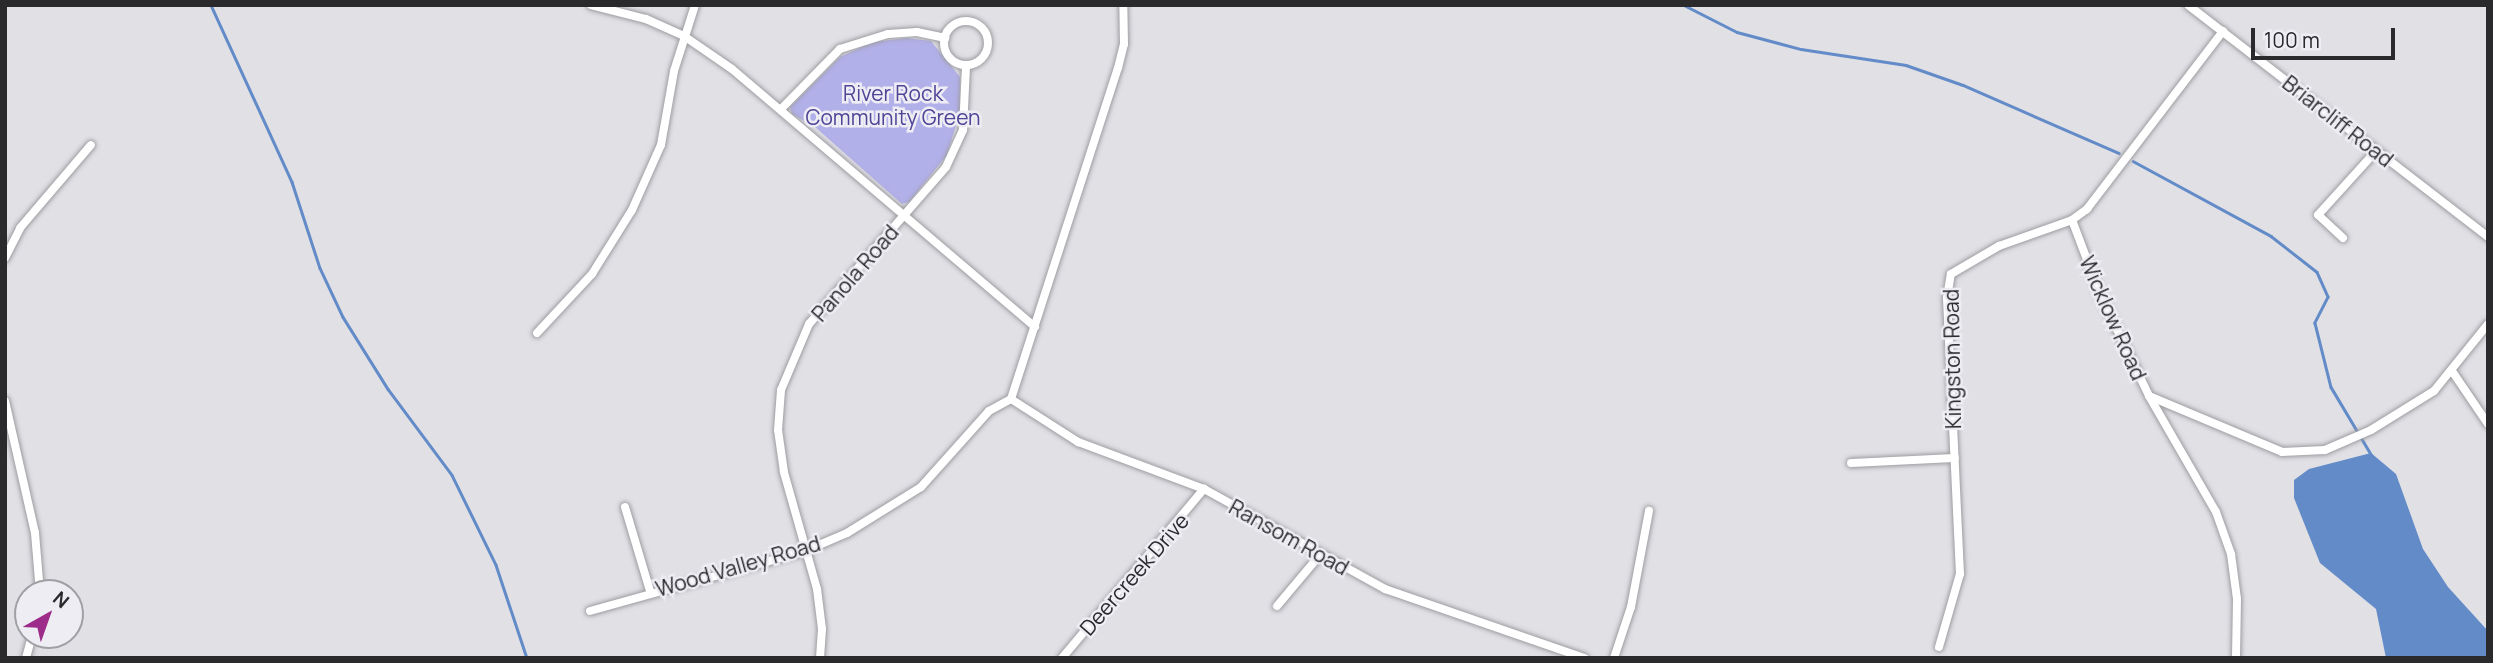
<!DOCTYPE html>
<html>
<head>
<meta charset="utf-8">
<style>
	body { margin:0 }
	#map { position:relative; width:2493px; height:663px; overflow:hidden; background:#e0e0e5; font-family:Manrope,sans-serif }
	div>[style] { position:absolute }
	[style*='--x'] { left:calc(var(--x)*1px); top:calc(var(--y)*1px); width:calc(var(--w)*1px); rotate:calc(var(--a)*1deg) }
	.green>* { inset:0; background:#b2b0e9 }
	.water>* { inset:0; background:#628bc8 }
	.stream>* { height:2.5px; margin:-1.25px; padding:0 1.25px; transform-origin:1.25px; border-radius:1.25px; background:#628bc8 }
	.roads { filter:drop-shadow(0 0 2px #9d9da2) drop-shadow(0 0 2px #9d9da2) }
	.minor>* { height:8px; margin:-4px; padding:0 4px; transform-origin:4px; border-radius:4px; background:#fff }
	.minor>.ring { margin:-4px; padding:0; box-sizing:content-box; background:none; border:8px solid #fff; border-radius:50% }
	span { translate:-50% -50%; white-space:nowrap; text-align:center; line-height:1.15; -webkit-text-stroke:5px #ededf3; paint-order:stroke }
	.park-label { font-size:21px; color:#4f4498 }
	.street-label { font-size:21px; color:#2a2a2d }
	.frame { position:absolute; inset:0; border:7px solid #2a2a2d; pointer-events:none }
	.north { position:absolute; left:14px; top:579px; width:70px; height:70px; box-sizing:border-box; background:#ededf3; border:2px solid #9f9fa4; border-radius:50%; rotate:40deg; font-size:19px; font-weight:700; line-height:28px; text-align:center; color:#2a2a2d }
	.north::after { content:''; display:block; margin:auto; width:24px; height:32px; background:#9c2b89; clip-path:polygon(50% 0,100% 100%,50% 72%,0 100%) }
	.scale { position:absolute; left:2251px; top:28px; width:144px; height:32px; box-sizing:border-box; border:4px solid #2a2a2d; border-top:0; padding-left:9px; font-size:21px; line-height:24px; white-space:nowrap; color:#2a2a2d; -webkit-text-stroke:5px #ededf3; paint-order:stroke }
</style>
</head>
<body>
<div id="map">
	<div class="green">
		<i style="clip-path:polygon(907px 38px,931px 41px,960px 77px,960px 112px,947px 155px,909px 202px,902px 204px,815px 127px,792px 114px,790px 107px,840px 57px,873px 42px)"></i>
	</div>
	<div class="water">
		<i style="clip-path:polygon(2371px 453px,2396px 474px,2423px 549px,2448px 587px,2488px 631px,2488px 658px,2386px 658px,2376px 609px,2320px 563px,2294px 498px,2294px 480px,2309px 469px)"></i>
	</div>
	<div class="stream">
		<i style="--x:211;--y:5;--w:195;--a:65.4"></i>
		<i style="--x:292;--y:182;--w:90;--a:72"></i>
		<i style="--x:320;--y:268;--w:54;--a:64.9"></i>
		<i style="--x:343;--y:317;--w:85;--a:58"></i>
		<i style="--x:388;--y:389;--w:107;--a:53.3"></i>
		<i style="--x:452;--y:475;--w:100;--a:63.9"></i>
		<i style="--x:496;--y:565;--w:98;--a:71.6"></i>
		<i style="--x:1684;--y:5;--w:59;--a:27"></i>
		<i style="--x:1737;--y:32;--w:66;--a:14.9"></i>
		<i style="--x:1801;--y:49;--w:106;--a:8.7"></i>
		<i style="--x:1906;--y:65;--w:60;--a:19.3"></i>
		<i style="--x:1963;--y:85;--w:170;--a:23.6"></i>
		<i style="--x:2133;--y:161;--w:157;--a:28.5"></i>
		<i style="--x:2271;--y:236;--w:58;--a:38"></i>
		<i style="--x:2317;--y:272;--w:27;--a:66"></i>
		<i style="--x:2328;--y:297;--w:29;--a:117"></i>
		<i style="--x:2315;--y:323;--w:66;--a:76"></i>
		<i style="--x:2331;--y:387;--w:80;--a:59.3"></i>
	</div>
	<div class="roads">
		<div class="minor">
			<i style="--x:591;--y:5;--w:57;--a:14.3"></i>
			<i style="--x:646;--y:19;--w:42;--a:24.1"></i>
			<i style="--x:684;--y:36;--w:58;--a:34.5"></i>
			<i style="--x:732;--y:69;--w:398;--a:40.4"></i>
			<i style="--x:2188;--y:5;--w:379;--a:37.7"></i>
			<i class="ring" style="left:944px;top:21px;width:36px;height:36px"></i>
			<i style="--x:781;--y:109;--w:84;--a:-45.5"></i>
			<i style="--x:840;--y:49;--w:50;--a:-17.4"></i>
			<i style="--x:888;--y:34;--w:29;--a:-4"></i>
			<i style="--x:917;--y:32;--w:29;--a:12"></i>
			<i style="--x:2072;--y:220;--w:79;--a:69.3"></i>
			<i style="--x:2100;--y:294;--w:113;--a:64.3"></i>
			<i style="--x:2149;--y:396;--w:144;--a:22.8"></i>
			<i style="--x:2282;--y:452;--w:43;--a:-2.7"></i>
			<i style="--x:2325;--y:450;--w:50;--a:-23.5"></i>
			<i style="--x:2371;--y:430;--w:74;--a:-31.8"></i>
			<i style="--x:2434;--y:391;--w:86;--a:-51.1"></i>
			<i style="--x:2343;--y:238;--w:34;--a:-137"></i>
			<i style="--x:2318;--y:215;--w:86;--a:-47.8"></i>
			<i style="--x:5;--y:258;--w:34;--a:-63"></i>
			<i style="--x:20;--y:228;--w:109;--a:-49.5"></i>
			<i style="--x:537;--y:333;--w:81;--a:-47"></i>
			<i style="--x:592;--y:274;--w:75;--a:-58"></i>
			<i style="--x:632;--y:210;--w:71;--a:-66"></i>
			<i style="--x:661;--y:145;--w:75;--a:-80"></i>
			<i style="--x:674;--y:71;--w:69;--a:-72.3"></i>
			<i style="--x:2452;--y:371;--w:64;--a:55.8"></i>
			<i style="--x:2149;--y:396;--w:134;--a:60"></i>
			<i style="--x:2216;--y:512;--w:45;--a:70.3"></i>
			<i style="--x:2231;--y:554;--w:45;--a:82.4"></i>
			<i style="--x:2237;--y:599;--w:59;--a:91"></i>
			<i style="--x:1011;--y:399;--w:348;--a:-72.1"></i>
			<i style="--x:1118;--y:68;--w:25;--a:-76"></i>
			<i style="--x:1124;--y:44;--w:39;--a:-91"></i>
			<i style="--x:5;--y:401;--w:135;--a:77.2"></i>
			<i style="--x:35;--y:533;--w:60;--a:85.2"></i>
			<i style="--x:1851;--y:463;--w:104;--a:-2.8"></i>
			<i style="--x:625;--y:507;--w:88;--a:73.4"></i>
			<i style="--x:1277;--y:606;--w:67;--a:-49.9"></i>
			<i style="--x:590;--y:611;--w:223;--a:-15.6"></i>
			<i style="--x:805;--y:551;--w:46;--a:-23.2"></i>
			<i style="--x:847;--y:533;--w:87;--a:-31.9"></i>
			<i style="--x:921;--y:487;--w:102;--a:-48.2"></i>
			<i style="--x:989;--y:411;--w:25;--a:-29"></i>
			<i style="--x:1011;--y:399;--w:80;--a:32.7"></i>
			<i style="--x:1078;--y:442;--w:134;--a:20.5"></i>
			<i style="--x:1204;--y:489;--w:207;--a:28.9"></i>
			<i style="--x:1385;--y:589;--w:211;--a:19.1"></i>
			<i style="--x:1939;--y:647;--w:76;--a:-74"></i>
			<i style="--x:1960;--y:574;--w:276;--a:-92.7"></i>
			<i style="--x:1947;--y:298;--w:24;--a:-81"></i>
			<i style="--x:1951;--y:274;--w:56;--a:-30.3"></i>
			<i style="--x:1999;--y:246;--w:77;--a:-19.6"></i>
			<i style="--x:2072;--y:220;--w:19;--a:-36"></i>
			<i style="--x:2087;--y:209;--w:224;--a:-52.6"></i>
			<i style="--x:26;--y:658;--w:24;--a:-75"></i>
			<i style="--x:820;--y:658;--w:29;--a:-86"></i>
			<i style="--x:822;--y:629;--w:40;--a:-97.1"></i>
			<i style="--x:817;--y:589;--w:122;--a:-105.8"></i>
			<i style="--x:784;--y:472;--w:42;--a:-98.1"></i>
			<i style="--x:778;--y:430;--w:40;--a:-85.7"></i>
			<i style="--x:781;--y:390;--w:72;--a:-67"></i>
			<i style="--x:809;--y:324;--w:208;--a:-48.9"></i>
			<i style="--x:946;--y:167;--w:41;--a:-65.3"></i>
			<i style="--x:963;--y:130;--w:64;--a:-87.3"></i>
			<i style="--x:1062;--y:658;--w:221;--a:-50"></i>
			<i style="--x:1614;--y:658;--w:54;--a:-71.6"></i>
			<i style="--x:1631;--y:607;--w:98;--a:-79.4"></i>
		</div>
	</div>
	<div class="park-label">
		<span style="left:893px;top:105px">River Rock<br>Community Green</span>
	</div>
	<div class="street-label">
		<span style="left:2338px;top:121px;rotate:38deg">Briarcliff Road</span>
		<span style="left:855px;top:273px;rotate:-49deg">Panola Road</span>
		<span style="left:2113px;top:318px;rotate:66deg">Wicklow Road</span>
		<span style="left:1952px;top:359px;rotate:-91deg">Kingston Road</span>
		<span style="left:1289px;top:537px;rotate:29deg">Ransom Road</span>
		<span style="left:738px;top:566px;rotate:-16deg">Wood Valley Road</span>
		<span style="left:1134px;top:574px;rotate:-49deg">Deercreek Drive</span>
	</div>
	<div class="frame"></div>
	<div class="north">N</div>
	<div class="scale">100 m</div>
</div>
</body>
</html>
